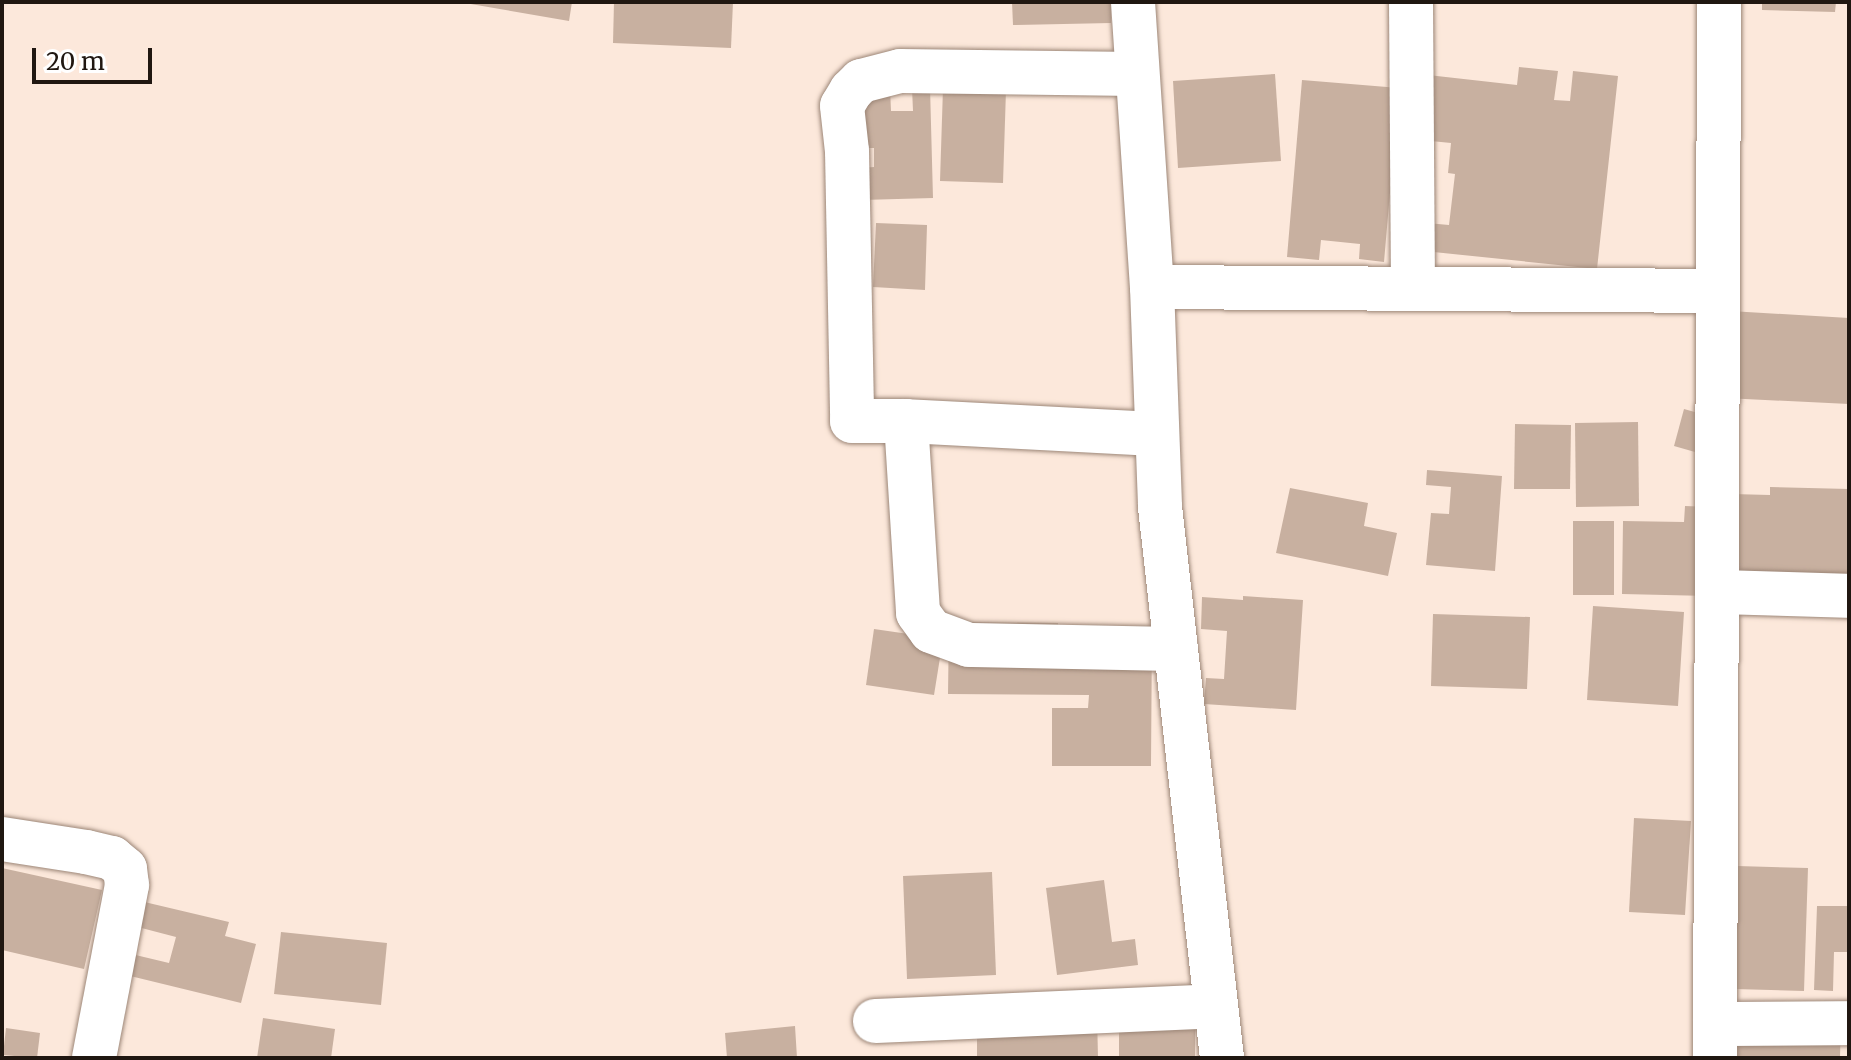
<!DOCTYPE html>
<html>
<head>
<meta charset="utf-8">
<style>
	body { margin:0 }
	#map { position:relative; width:1851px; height:1060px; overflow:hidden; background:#fce8db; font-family:Merriweather,serif }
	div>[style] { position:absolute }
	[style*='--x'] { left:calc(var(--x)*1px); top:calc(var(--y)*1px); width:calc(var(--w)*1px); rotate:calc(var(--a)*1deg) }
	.building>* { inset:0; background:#c8b0a0 }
	.roads { filter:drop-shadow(0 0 2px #9c8677) drop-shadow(0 0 2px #9c8677) }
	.minor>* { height:44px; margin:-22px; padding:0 22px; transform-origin:22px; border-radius:22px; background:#fff }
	span { translate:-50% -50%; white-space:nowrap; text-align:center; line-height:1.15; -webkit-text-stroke:7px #fff; paint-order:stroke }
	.frame { position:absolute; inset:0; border:4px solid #201711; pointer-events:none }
	.scale { position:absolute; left:32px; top:48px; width:120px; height:36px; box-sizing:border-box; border:4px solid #201711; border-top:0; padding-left:10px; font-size:24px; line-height:28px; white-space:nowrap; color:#201711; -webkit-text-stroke:6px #fff; paint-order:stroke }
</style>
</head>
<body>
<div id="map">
	<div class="building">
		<i style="clip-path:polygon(459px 2px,572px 2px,569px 21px)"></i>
		<i style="clip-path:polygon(614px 2px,733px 2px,731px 48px,613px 43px)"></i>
		<i style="clip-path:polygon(1012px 2px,1111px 2px,1111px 23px,1013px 25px)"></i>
		<i style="clip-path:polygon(1762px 2px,1836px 2px,1835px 12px,1762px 10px)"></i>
		<i style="clip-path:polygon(1519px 67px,1558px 71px,1554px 100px,1570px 101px,1573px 71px,1618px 76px,1597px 269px,1424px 251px,1427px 223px,1449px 225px,1455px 174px,1448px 173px,1451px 143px,1421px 140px,1428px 75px,1517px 85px)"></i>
		<i style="clip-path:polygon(1275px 74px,1281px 161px,1178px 168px,1173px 81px)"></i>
		<i style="clip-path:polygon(1302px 80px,1399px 88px,1384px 262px,1359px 259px,1360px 244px,1321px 240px,1319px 260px,1287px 257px)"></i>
		<i style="clip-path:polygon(930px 87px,933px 198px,862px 200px,861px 168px,874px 167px,874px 148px,861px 148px,859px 89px,890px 88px,891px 111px,913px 111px,912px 88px)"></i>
		<i style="clip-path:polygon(943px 88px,1006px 90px,1003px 183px,940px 181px)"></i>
		<i style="clip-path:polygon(876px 223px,927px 225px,925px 290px,873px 287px)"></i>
		<i style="clip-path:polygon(1730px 311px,1849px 318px,1849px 404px,1725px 398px)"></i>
		<i style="clip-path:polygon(1684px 409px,1734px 423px,1709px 456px,1674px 446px)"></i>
		<i style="clip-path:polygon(1638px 422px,1639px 506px,1576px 507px,1575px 423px)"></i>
		<i style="clip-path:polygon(1515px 424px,1571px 425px,1570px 489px,1514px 489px)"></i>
		<i style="clip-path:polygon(1427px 470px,1502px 476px,1495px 571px,1426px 565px,1431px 513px,1449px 514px,1451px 487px,1426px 485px)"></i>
		<i style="clip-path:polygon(1770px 487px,1849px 489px,1849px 580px,1729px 577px,1732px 494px,1770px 495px)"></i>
		<i style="clip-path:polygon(1290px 488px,1368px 503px,1364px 526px,1397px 533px,1388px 576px,1276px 553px)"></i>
		<i style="clip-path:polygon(1685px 506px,1711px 507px,1709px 596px,1622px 594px,1623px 521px,1684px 522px)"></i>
		<i style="clip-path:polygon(1573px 521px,1614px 521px,1614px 595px,1573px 595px)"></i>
		<i style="clip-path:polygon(1243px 596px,1303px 600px,1296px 710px,1204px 704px,1206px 678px,1224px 679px,1227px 631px,1201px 629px,1202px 597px,1243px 600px)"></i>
		<i style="clip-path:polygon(1593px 606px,1684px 612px,1678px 706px,1587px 700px)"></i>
		<i style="clip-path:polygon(1433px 614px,1530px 617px,1527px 689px,1431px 686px)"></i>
		<i style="clip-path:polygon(949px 622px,1058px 623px,1058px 631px,1152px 631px,1151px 766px,1052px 766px,1052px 708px,1088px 708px,1089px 695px,948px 694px)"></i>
		<i style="clip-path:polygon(874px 629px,943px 639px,934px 695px,866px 685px)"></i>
		<i style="clip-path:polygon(1634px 818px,1691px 821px,1685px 915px,1629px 912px)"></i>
		<i style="clip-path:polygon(1737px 866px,1808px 868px,1804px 991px,1734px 989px)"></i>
		<i style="clip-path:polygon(2px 868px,102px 890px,84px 969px,2px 950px)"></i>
		<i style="clip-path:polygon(992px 872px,996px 975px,907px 979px,903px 876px)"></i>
		<i style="clip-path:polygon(1104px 880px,1112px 942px,1135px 939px,1138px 965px,1057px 975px,1046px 888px)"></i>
		<i style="clip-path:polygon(136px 900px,229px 922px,225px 936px,256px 944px,241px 1003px,118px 973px,123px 952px,169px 963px,176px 937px,130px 925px)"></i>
		<i style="clip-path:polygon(1817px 906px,1849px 906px,1849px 952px,1834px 952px,1833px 991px,1814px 990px)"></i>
		<i style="clip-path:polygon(281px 932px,387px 943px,381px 1005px,274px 994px)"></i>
		<i style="clip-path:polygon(1119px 1005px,1195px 1005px,1195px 1058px,1119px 1058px)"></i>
		<i style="clip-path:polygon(1738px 1012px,1841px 1015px,1840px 1058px,1737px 1058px)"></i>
		<i style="clip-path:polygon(1097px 1013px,1098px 1058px,977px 1058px,977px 1014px)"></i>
		<i style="clip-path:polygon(263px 1018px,335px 1029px,331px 1058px,257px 1058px)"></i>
		<i style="clip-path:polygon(795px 1026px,797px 1058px,727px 1058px,725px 1033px)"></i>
		<i style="clip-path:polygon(6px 1028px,40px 1033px,37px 1058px,3px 1055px)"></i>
	</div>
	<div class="roads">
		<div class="minor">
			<i style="--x:1133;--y:2;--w:286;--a:86.2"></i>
			<i style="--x:1152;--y:287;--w:220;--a:87.9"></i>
			<i style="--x:1160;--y:507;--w:554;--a:83.58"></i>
			<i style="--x:1411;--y:2;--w:286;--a:89.6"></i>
			<i style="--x:1136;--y:74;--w:236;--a:-179.3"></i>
			<i style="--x:900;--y:71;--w:40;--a:165.6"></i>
			<i style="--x:861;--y:81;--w:14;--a:135"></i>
			<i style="--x:851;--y:91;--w:17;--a:121"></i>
			<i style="--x:842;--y:106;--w:45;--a:83.7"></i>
			<i style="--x:847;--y:151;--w:270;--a:88.9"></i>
			<i style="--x:852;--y:421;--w:54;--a:0"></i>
			<i style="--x:906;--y:421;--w:192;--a:86.4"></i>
			<i style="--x:918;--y:613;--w:22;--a:54"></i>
			<i style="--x:931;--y:631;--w:40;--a:20.2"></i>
			<i style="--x:969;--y:645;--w:207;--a:1.1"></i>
			<i style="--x:1152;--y:287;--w:566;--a:0.4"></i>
			<i style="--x:906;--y:421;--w:251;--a:3"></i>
			<i style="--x:1718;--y:592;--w:131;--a:1.7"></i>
			<i style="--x:2;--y:839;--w:85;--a:8.8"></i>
			<i style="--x:86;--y:852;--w:27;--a:13"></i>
			<i style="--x:112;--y:858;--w:17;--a:40"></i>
			<i style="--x:125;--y:869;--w:16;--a:83"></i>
			<i style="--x:127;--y:885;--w:176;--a:100.8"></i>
			<i style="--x:875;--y:1021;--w:341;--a:-2.5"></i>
			<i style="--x:1715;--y:1024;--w:134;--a:-0.4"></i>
			<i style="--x:1715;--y:1058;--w:1056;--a:-89.78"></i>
		</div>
	</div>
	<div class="frame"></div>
	<div class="scale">20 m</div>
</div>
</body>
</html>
